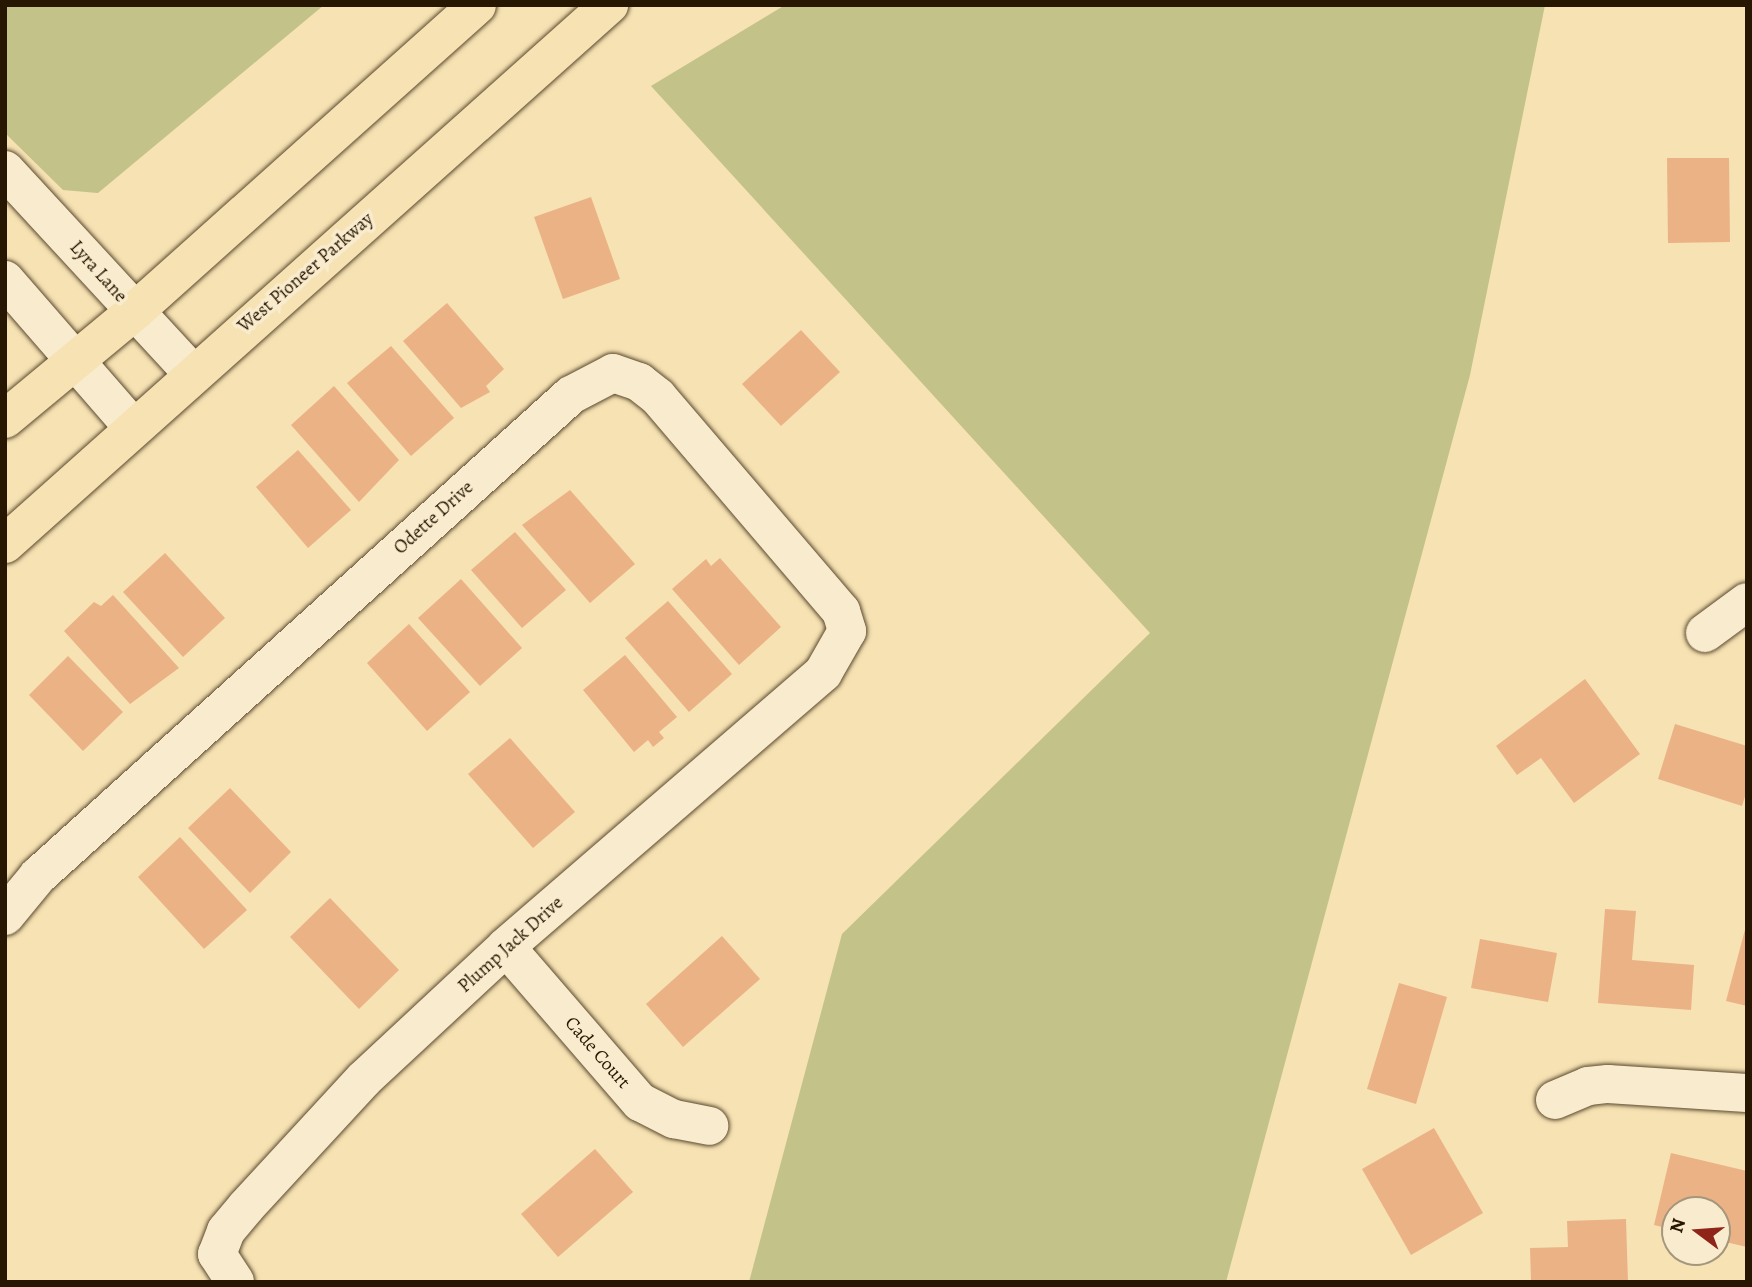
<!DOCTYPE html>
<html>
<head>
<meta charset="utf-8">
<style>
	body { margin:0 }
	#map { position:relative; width:1752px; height:1287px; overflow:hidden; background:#f6e2b3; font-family:Alegreya,serif }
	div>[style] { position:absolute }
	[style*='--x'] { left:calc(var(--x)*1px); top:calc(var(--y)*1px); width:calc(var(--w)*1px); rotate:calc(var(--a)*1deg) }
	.green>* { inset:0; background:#c2c289 }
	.building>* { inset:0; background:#ebb285 }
	.roads { filter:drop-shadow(0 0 2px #5b492e) drop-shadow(0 0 2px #5b492e) }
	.minor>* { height:38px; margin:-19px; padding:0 19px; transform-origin:19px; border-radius:19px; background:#f9ecce }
	.major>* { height:38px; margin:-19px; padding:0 19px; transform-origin:19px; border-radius:19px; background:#f6e2b3 }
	span { translate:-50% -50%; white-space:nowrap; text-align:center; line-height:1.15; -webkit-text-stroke:7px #f9ecce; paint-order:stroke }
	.street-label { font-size:19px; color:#271602 }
	.frame { position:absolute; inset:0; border:7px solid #271602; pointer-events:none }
	.north { position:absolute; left:1661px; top:1196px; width:70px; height:70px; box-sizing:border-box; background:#f9ecce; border:2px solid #a5967c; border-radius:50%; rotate:286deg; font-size:19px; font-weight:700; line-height:28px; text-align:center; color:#271602 }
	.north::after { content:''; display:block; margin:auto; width:24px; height:32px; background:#8f2418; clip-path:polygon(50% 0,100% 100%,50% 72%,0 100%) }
</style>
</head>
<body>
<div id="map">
	<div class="green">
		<i style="clip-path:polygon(5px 5px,324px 5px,98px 193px,63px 190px,5px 133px)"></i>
		<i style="clip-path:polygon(785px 5px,1545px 5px,1470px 375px,1226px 1282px,749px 1282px,842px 934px,1150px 633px,651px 86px)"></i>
	</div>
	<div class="building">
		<i style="clip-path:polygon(1667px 158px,1729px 158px,1730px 242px,1668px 243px)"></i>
		<i style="clip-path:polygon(591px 197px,620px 279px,563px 299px,534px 217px)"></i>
		<i style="clip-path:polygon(447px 303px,504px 369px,486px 386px,490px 392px,461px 408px,403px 341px)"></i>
		<i style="clip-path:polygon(801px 330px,840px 372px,781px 426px,742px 384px)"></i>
		<i style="clip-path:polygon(391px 346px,454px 418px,411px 456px,347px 383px)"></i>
		<i style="clip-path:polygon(334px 386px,399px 460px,359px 502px,291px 425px)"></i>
		<i style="clip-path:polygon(298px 450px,351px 510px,308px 548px,256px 487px)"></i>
		<i style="clip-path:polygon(570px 490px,635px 564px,590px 603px,522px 525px)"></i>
		<i style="clip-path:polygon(515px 532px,566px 590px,522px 628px,471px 570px)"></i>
		<i style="clip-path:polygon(165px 553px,225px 618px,183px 657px,123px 592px)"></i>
		<i style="clip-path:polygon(720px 558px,781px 627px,739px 665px,672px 589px,706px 559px,711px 566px)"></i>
		<i style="clip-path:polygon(461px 579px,522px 648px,480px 686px,418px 618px)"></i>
		<i style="clip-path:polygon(113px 595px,179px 668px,130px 704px,64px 631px,94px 602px,101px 606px)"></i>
		<i style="clip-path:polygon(668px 601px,732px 674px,689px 712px,625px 638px)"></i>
		<i style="clip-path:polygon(409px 624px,470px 692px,427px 731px,367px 663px)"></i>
		<i style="clip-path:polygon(625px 655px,677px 717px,659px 732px,664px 738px,653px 747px,648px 740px,634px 752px,583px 690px)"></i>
		<i style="clip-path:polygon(68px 656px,123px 712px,83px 751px,29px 695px)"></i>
		<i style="clip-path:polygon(1585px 679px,1640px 754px,1574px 803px,1541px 758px,1517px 775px,1496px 746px)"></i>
		<i style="clip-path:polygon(1675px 724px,1747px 746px,1747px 790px,1742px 806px,1658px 779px)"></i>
		<i style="clip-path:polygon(510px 738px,575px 812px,533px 848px,468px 774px)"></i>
		<i style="clip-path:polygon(230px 788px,291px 852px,250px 893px,188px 828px)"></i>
		<i style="clip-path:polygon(180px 837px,247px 910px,204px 949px,138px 877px)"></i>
		<i style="clip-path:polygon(330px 898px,399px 970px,359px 1009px,290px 937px)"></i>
		<i style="clip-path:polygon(1605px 909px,1636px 911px,1632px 960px,1694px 965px,1691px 1010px,1598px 1003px)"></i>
		<i style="clip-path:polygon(1746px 926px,1747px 927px,1747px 1006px,1726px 1001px)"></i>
		<i style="clip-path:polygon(722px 936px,760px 979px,683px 1047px,646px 1004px)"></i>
		<i style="clip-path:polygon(1480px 939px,1557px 953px,1548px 1002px,1471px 988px)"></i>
		<i style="clip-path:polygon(1399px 983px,1447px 997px,1416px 1104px,1367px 1089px)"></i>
		<i style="clip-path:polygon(1434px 1128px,1483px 1213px,1411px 1255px,1362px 1169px)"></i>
		<i style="clip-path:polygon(595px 1149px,633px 1192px,558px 1257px,521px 1214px)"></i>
		<i style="clip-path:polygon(1671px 1153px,1747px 1171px,1747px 1247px,1717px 1240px,1717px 1210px,1675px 1210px,1675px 1230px,1654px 1225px)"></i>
		<i style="clip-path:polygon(1626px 1219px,1628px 1282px,1531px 1282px,1530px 1248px,1568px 1247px,1567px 1221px)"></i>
	</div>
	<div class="roads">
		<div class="minor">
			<i style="--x:5;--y:170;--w:276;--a:47.3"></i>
			<i style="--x:5;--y:280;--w:195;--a:49"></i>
			<i style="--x:1705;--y:633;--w:52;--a:-36.4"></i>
			<i style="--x:5;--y:916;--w:52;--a:-50.5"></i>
			<i style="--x:38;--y:876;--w:718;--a:-42.06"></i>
			<i style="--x:571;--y:395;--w:47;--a:-27.6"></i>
			<i style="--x:613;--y:373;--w:28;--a:19"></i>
			<i style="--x:639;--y:382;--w:24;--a:38"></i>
			<i style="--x:658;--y:397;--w:282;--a:49.5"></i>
			<i style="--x:841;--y:611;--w:21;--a:73"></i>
			<i style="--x:847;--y:631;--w:48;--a:119.7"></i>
			<i style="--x:823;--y:673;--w:419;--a:139.2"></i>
			<i style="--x:506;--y:947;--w:194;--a:137.1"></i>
			<i style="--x:364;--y:1079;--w:174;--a:132.7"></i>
			<i style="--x:246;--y:1207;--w:31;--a:130"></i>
			<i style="--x:226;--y:1231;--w:25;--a:111"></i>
			<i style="--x:217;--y:1254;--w:33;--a:57"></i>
			<i style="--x:506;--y:947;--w:205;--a:49.2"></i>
			<i style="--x:640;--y:1102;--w:38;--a:27"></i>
			<i style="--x:674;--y:1119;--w:36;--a:11"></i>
			<i style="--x:1555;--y:1100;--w:36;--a:-23"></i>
			<i style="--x:1588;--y:1086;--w:20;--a:-6"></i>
			<i style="--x:1608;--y:1084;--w:139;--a:3.7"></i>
		</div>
		<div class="major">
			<i style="--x:5;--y:419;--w:168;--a:-39.7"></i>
			<i style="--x:134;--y:312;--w:460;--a:-41.8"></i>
			<i style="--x:5;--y:544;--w:810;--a:-41.75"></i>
		</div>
	</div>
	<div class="street-label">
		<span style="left:98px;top:272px;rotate:48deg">Lyra Lane</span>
		<span style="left:306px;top:273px;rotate:-41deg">West Pioneer Parkway</span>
		<span style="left:434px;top:518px;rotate:-42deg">Odette Drive</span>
		<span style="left:511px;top:945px;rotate:-42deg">Plump Jack Drive</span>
		<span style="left:597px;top:1053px;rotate:49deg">Cade Court</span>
	</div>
	<div class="frame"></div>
	<div class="north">N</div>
</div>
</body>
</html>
